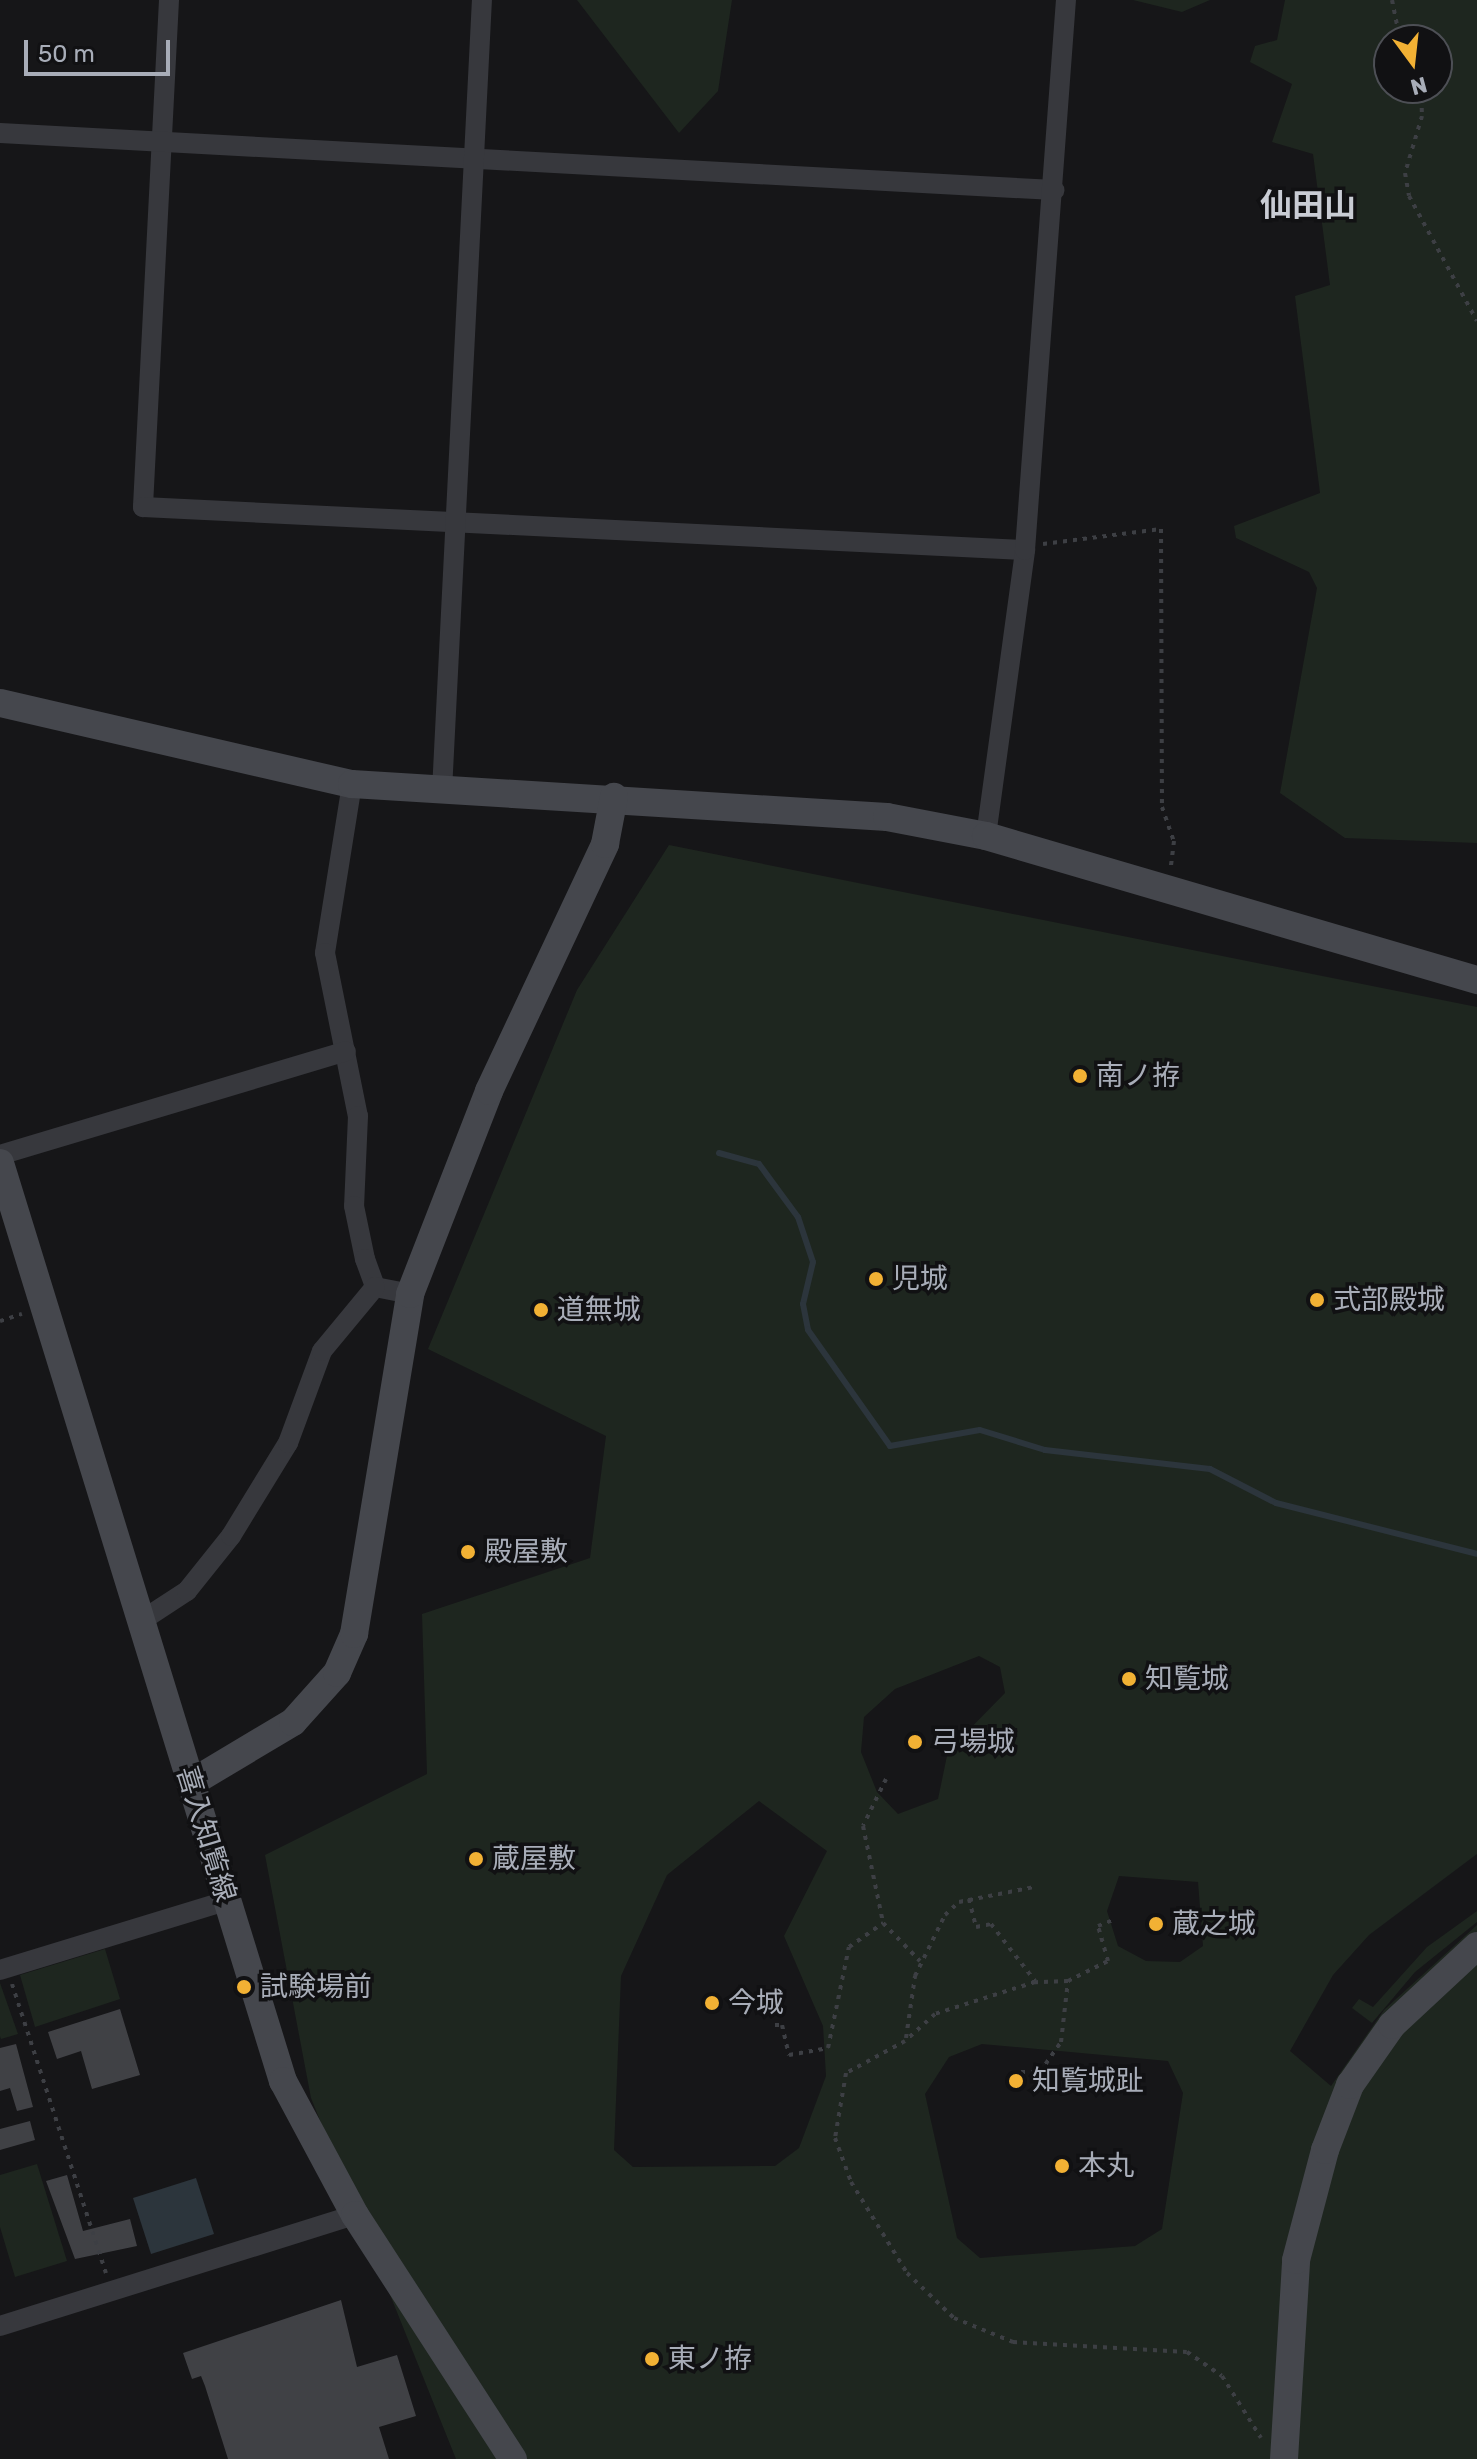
<!DOCTYPE html>
<html>
<head>
<meta charset="utf-8">
<style>
	body { margin:0 }
	#map { position:relative; width:1477px; height:2459px; overflow:hidden; background:#161618; font-family:Rubik,"Noto Sans JP",sans-serif }
	div>[style] { position:absolute }
	[style*='--x'] { left:calc(var(--x)*1px); top:calc(var(--y)*1px); width:calc(var(--w)*1px); rotate:calc(var(--a)*1deg) }
	.green>* { inset:0; background:#1e261f }
	.water>* { inset:0; background:#2c353c }
	.stream>* { height:6px; margin:-3px; padding:0 3px; transform-origin:3px; border-radius:3px; background:#2c353c }
	.building>* { inset:0; background:#404145 }
	.path>* { height:4px; margin-top:-2px; transform-origin:0; background:repeating-linear-gradient(90deg,#3d3f44 0 4px,transparent 0 10px) }
	.street>* { height:20px; margin:-10px; padding:0 10px; transform-origin:10px; border-radius:10px; background:#37383d }
	.secondary>* { height:28px; margin:-14px; padding:0 14px; transform-origin:14px; border-radius:14px; background:#45474d }
	.dots>* { width:22px; height:22px; translate:-50% -50%; box-sizing:border-box; border:4px solid #111113; border-radius:50% }
	span { translate:-50% -50%; white-space:nowrap; text-align:center; line-height:1.15; -webkit-text-stroke:7px #111113; paint-order:stroke }
	.poi-label { font-size:28px; color:#a8adb8 }
	.left { translate:0 -50%; text-align:left }
	.street-label { font-size:28px; color:#a8adb8 }
	.quarter-label { font-size:32px; color:#c9ccd4; font-weight:700 }
	.north { position:absolute; left:1373px; top:24px; width:80px; height:80px; box-sizing:border-box; background:#111113; border:2px solid #4d4f55; border-radius:50%; rotate:165deg; font-size:22px; font-weight:700; line-height:32px; text-align:center; color:#a8adb8 }
	.north::after { content:''; display:block; margin:auto; width:28px; height:36px; background:#f2b134; clip-path:polygon(50% 0,100% 100%,50% 72%,0 100%) }
	.scale { position:absolute; left:24px; top:40px; width:146px; height:36px; box-sizing:border-box; border:4px solid #a8adb8; border-top:0; padding-left:10px; font-size:24px; line-height:28px; white-space:nowrap; color:#a8adb8; -webkit-text-stroke:6px #111113; paint-order:stroke }
</style>
</head>
<body>
<div id="map">
	<div class="green">
		<i style="clip-path:polygon(577px 0,732px 0,718px 91px,679px 133px)"></i>
		<i style="clip-path:polygon(1133px 0,1210px 0,1182px 12px)"></i>
		<i style="clip-path:polygon(evenodd,1285px 0,1477px 0,1477px 843px,1345px 838px,1280px 793px,1317px 588px,1309px 572px,1236px 538px,1234px 526px,1320px 493px,1295px 296px,1330px 285px,1313px 154px,1272px 142px,1292px 84px,1250px 62px,1255px 46px,1277px 40px,1285px 0,1389px 40px,1437px 40px,1437px 88px,1389px 88px,1389px 40px)"></i>
		<i style="clip-path:polygon(evenodd,669px 845px,1477px 1007px,1477px 1854px,1369px 1935px,1333px 1975px,1290px 2051px,1331px 2086px,1384px 2010px,1477px 1925px,1477px 2459px,456px 2459px,311px 2098px,265px 1855px,427px 1774px,422px 1614px,590px 1558px,606px 1436px,428px 1349px,577px 990px,669px 845px,979px 1656px,1000px 1667px,1005px 1693px,948px 1751px,938px 1799px,898px 1814px,877px 1792px,861px 1752px,864px 1717px,895px 1689px,979px 1656px,669px 845px,759px 1801px,827px 1851px,784px 1936px,823px 2026px,826px 2076px,799px 2148px,775px 2166px,633px 2167px,614px 2150px,621px 1976px,667px 1875px,759px 1801px,669px 845px,1119px 1876px,1198px 1882px,1203px 1946px,1180px 1962px,1146px 1961px,1118px 1946px,1107px 1911px,1119px 1876px,669px 845px,982px 2044px,1168px 2061px,1183px 2093px,1162px 2229px,1135px 2246px,980px 2258px,957px 2238px,925px 2094px,949px 2057px,982px 2044px)"></i>
		<i style="clip-path:polygon(1477px 1911px,1477px 1922px,1415px 1972px,1372px 2023px,1352px 2008px,1359px 1999px,1373px 2007px,1427px 1947px)"></i>
		<i style="clip-path:polygon(105px 1949px,120px 1999px,35px 2027px,20px 1975px)"></i>
		<i style="clip-path:polygon(0 1983px,18px 2034px,1px 2039px,0 2036px)"></i>
		<i style="clip-path:polygon(37px 2164px,67px 2261px,15px 2277px,0 2227px,0 2175px)"></i>
	</div>
	<div class="water">
		<i style="clip-path:polygon(196px 2178px,214px 2234px,151px 2254px,133px 2198px)"></i>
	</div>
	<div class="stream">
		<i style="--x:719;--y:1153;--w:41;--a:15.4"></i>
		<i style="--x:759;--y:1164;--w:66;--a:53.7"></i>
		<i style="--x:798;--y:1217;--w:47;--a:71.6"></i>
		<i style="--x:813;--y:1262;--w:43;--a:103.4"></i>
		<i style="--x:803;--y:1304;--w:26;--a:79"></i>
		<i style="--x:808;--y:1330;--w:142;--a:54.7"></i>
		<i style="--x:890;--y:1446;--w:91;--a:-10.1"></i>
		<i style="--x:980;--y:1430;--w:68;--a:17.1"></i>
		<i style="--x:1045;--y:1450;--w:166;--a:6.6"></i>
		<i style="--x:1210;--y:1469;--w:74;--a:27.3"></i>
		<i style="--x:1276;--y:1503;--w:207;--a:14.2"></i>
	</div>
	<div class="building">
		<i style="clip-path:polygon(120px 2009px,140px 2075px,92px 2089px,81px 2051px,57px 2059px,48px 2032px)"></i>
		<i style="clip-path:polygon(16px 2044px,33px 2107px,17px 2111px,10px 2088px,0 2091px,0 2048px)"></i>
		<i style="clip-path:polygon(30px 2121px,35px 2140px,0 2150px,0 2129px)"></i>
		<i style="clip-path:polygon(67px 2175px,83px 2231px,130px 2219px,137px 2246px,75px 2259px,46px 2181px)"></i>
		<i style="clip-path:polygon(341px 2300px,357px 2367px,397px 2355px,416px 2416px,379px 2427px,389px 2459px,228px 2459px,205px 2386px,201px 2376px,192px 2379px,183px 2353px)"></i>
	</div>
	<div class="path">
		<i style="--x:1392;--y:0;--w:41;--a:78.7"></i>
		<i style="--x:1421;--y:88;--w:28;--a:88"></i>
		<i style="--x:1422;--y:116;--w:59;--a:106.6"></i>
		<i style="--x:1405;--y:173;--w:23;--a:80"></i>
		<i style="--x:1409;--y:196;--w:142;--a:61.5"></i>
		<i style="--x:1043;--y:544;--w:119;--a:-7.2"></i>
		<i style="--x:1161;--y:529;--w:278;--a:89.8"></i>
		<i style="--x:1162;--y:807;--w:36;--a:71"></i>
		<i style="--x:1174;--y:841;--w:25;--a:97"></i>
		<i style="--x:0;--y:1321;--w:23;--a:-18"></i>
		<i style="--x:886;--y:1779;--w:52;--a:116.1"></i>
		<i style="--x:863;--y:1826;--w:99;--a:78.3"></i>
		<i style="--x:883;--y:1923;--w:53;--a:45.8"></i>
		<i style="--x:969;--y:1899;--w:29;--a:76"></i>
		<i style="--x:976;--y:1927;--w:15;--a:-11"></i>
		<i style="--x:991;--y:1924;--w:72;--a:52.3"></i>
		<i style="--x:1068;--y:1981;--w:45;--a:-26.6"></i>
		<i style="--x:1108;--y:1961;--w:36;--a:-106"></i>
		<i style="--x:1098;--y:1926;--w:16;--a:-22"></i>
		<i style="--x:12;--y:1984;--w:304;--a:72"></i>
		<i style="--x:775;--y:2025;--w:7;--a:0"></i>
		<i style="--x:782;--y:2025;--w:31;--a:77"></i>
		<i style="--x:789;--y:2055;--w:40;--a:-10"></i>
		<i style="--x:828;--y:2048;--w:103;--a:-78.3"></i>
		<i style="--x:849;--y:1947;--w:42;--a:-35.2"></i>
		<i style="--x:906;--y:2038;--w:63;--a:-81.7"></i>
		<i style="--x:915;--y:1976;--w:68;--a:-63.8"></i>
		<i style="--x:945;--y:1915;--w:19;--a:-43"></i>
		<i style="--x:959;--y:1902;--w:76;--a:-11.3"></i>
		<i style="--x:1021;--y:2072;--w:19;--a:0"></i>
		<i style="--x:1040;--y:2072;--w:37;--a:-55"></i>
		<i style="--x:1061;--y:2042;--w:61;--a:-83.5"></i>
		<i style="--x:1068;--y:1981;--w:33;--a:178"></i>
		<i style="--x:1035;--y:1982;--w:105;--a:162.3"></i>
		<i style="--x:935;--y:2014;--w:40;--a:138"></i>
		<i style="--x:905;--y:2041;--w:67;--a:151.5"></i>
		<i style="--x:846;--y:2073;--w:66;--a:99.6"></i>
		<i style="--x:835;--y:2138;--w:47;--a:70"></i>
		<i style="--x:851;--y:2182;--w:107;--a:58.4"></i>
		<i style="--x:907;--y:2273;--w:65;--a:43.8"></i>
		<i style="--x:954;--y:2318;--w:64;--a:22.1"></i>
		<i style="--x:1013;--y:2342;--w:174;--a:3.3"></i>
		<i style="--x:1187;--y:2352;--w:42;--a:34.4"></i>
		<i style="--x:1222;--y:2376;--w:73;--a:57.8"></i>
	</div>
	<div class="street">
		<i style="--x:169;--y:0;--w:508;--a:92.94"></i>
		<i style="--x:143;--y:507;--w:883;--a:2.79"></i>
		<i style="--x:0;--y:133;--w:1056;--a:3.1"></i>
		<i style="--x:352;--y:784;--w:171;--a:99.1"></i>
		<i style="--x:325;--y:953;--w:166;--a:78.6"></i>
		<i style="--x:358;--y:1116;--w:90;--a:92.5"></i>
		<i style="--x:354;--y:1206;--w:54;--a:78.3"></i>
		<i style="--x:365;--y:1259;--w:30;--a:70"></i>
		<i style="--x:375;--y:1287;--w:36;--a:11"></i>
		<i style="--x:442;--y:791;--w:792;--a:-87.11"></i>
		<i style="--x:986;--y:836;--w:289;--a:-82.2"></i>
		<i style="--x:1025;--y:550;--w:552;--a:-85.74"></i>
		<i style="--x:0;--y:1155;--w:361;--a:-16.7"></i>
		<i style="--x:141;--y:1621;--w:55;--a:-33.1"></i>
		<i style="--x:187;--y:1591;--w:70;--a:-51.3"></i>
		<i style="--x:231;--y:1536;--w:109;--a:-58.5"></i>
		<i style="--x:288;--y:1443;--w:98;--a:-69.7"></i>
		<i style="--x:322;--y:1351;--w:83;--a:-50.4"></i>
		<i style="--x:0;--y:1970;--w:236;--a:-17"></i>
		<i style="--x:0;--y:2326;--w:372;--a:-17.4"></i>
	</div>
	<div class="secondary">
		<i style="--x:0;--y:703;--w:361;--a:13"></i>
		<i style="--x:352;--y:784;--w:536;--a:3.53"></i>
		<i style="--x:887;--y:817;--w:101;--a:10.9"></i>
		<i style="--x:986;--y:836;--w:512;--a:16.35"></i>
		<i style="--x:0;--y:1163;--w:961;--a:72.87"></i>
		<i style="--x:283;--y:2081;--w:152;--a:61.8"></i>
		<i style="--x:355;--y:2215;--w:291;--a:57.1"></i>
		<i style="--x:191;--y:1783;--w:119;--a:-30.9"></i>
		<i style="--x:293;--y:1722;--w:66;--a:-48.1"></i>
		<i style="--x:337;--y:1673;--w:43;--a:-66.4"></i>
		<i style="--x:354;--y:1634;--w:345;--a:-80.6"></i>
		<i style="--x:410;--y:1294;--w:218;--a:-68.7"></i>
		<i style="--x:489;--y:1091;--w:273;--a:-64.8"></i>
		<i style="--x:605;--y:844;--w:48;--a:-79.2"></i>
		<i style="--x:1284;--y:2459;--w:199;--a:-86.5"></i>
		<i style="--x:1296;--y:2260;--w:114;--a:-75.2"></i>
		<i style="--x:1325;--y:2150;--w:70;--a:-69"></i>
		<i style="--x:1350;--y:2085;--w:73;--a:-55"></i>
		<i style="--x:1392;--y:2025;--w:116;--a:-42.9"></i>
	</div>
	<div class="dots">
		<i style="left:1080px;top:1076px;background:#f2b134"></i>
		<i style="left:876px;top:1279px;background:#f2b134"></i>
		<i style="left:1317px;top:1300px;background:#f2b134"></i>
		<i style="left:541px;top:1310px;background:#f2b134"></i>
		<i style="left:468px;top:1552px;background:#f2b134"></i>
		<i style="left:1129px;top:1679px;background:#f2b134"></i>
		<i style="left:915px;top:1742px;background:#f2b134"></i>
		<i style="left:476px;top:1859px;background:#f2b134"></i>
		<i style="left:1156px;top:1924px;background:#f2b134"></i>
		<i style="left:244px;top:1987px;background:#f2b134"></i>
		<i style="left:712px;top:2003px;background:#f2b134"></i>
		<i style="left:1016px;top:2081px;background:#f2b134"></i>
		<i style="left:1062px;top:2166px;background:#f2b134"></i>
		<i style="left:652px;top:2359px;background:#f2b134"></i>
	</div>
	<div class="poi-label">
		<span class="left" style="left:1096px;top:1076px">南ノ拵</span>
		<span class="left" style="left:892px;top:1279px">児城</span>
		<span class="left" style="left:1333px;top:1300px">式部殿城</span>
		<span class="left" style="left:557px;top:1310px">道無城</span>
		<span class="left" style="left:484px;top:1552px">殿屋敷</span>
		<span class="left" style="left:1145px;top:1679px">知覧城</span>
		<span class="left" style="left:931px;top:1742px">弓場城</span>
		<span class="left" style="left:492px;top:1859px">蔵屋敷</span>
		<span class="left" style="left:1172px;top:1924px">蔵之城</span>
		<span class="left" style="left:260px;top:1987px">試験場前</span>
		<span class="left" style="left:728px;top:2003px">今城</span>
		<span class="left" style="left:1032px;top:2081px">知覧城趾</span>
		<span class="left" style="left:1078px;top:2166px">本丸</span>
		<span class="left" style="left:668px;top:2359px">東ノ拵</span>
	</div>
	<div class="street-label">
		<span style="left:206px;top:1834px;rotate:73deg">喜入知覧線</span>
	</div>
	<div class="quarter-label">
		<span style="left:1308px;top:205px">仙田山</span>
	</div>
	<div class="north">N</div>
	<div class="scale">50 m</div>
</div>
</body>
</html>
